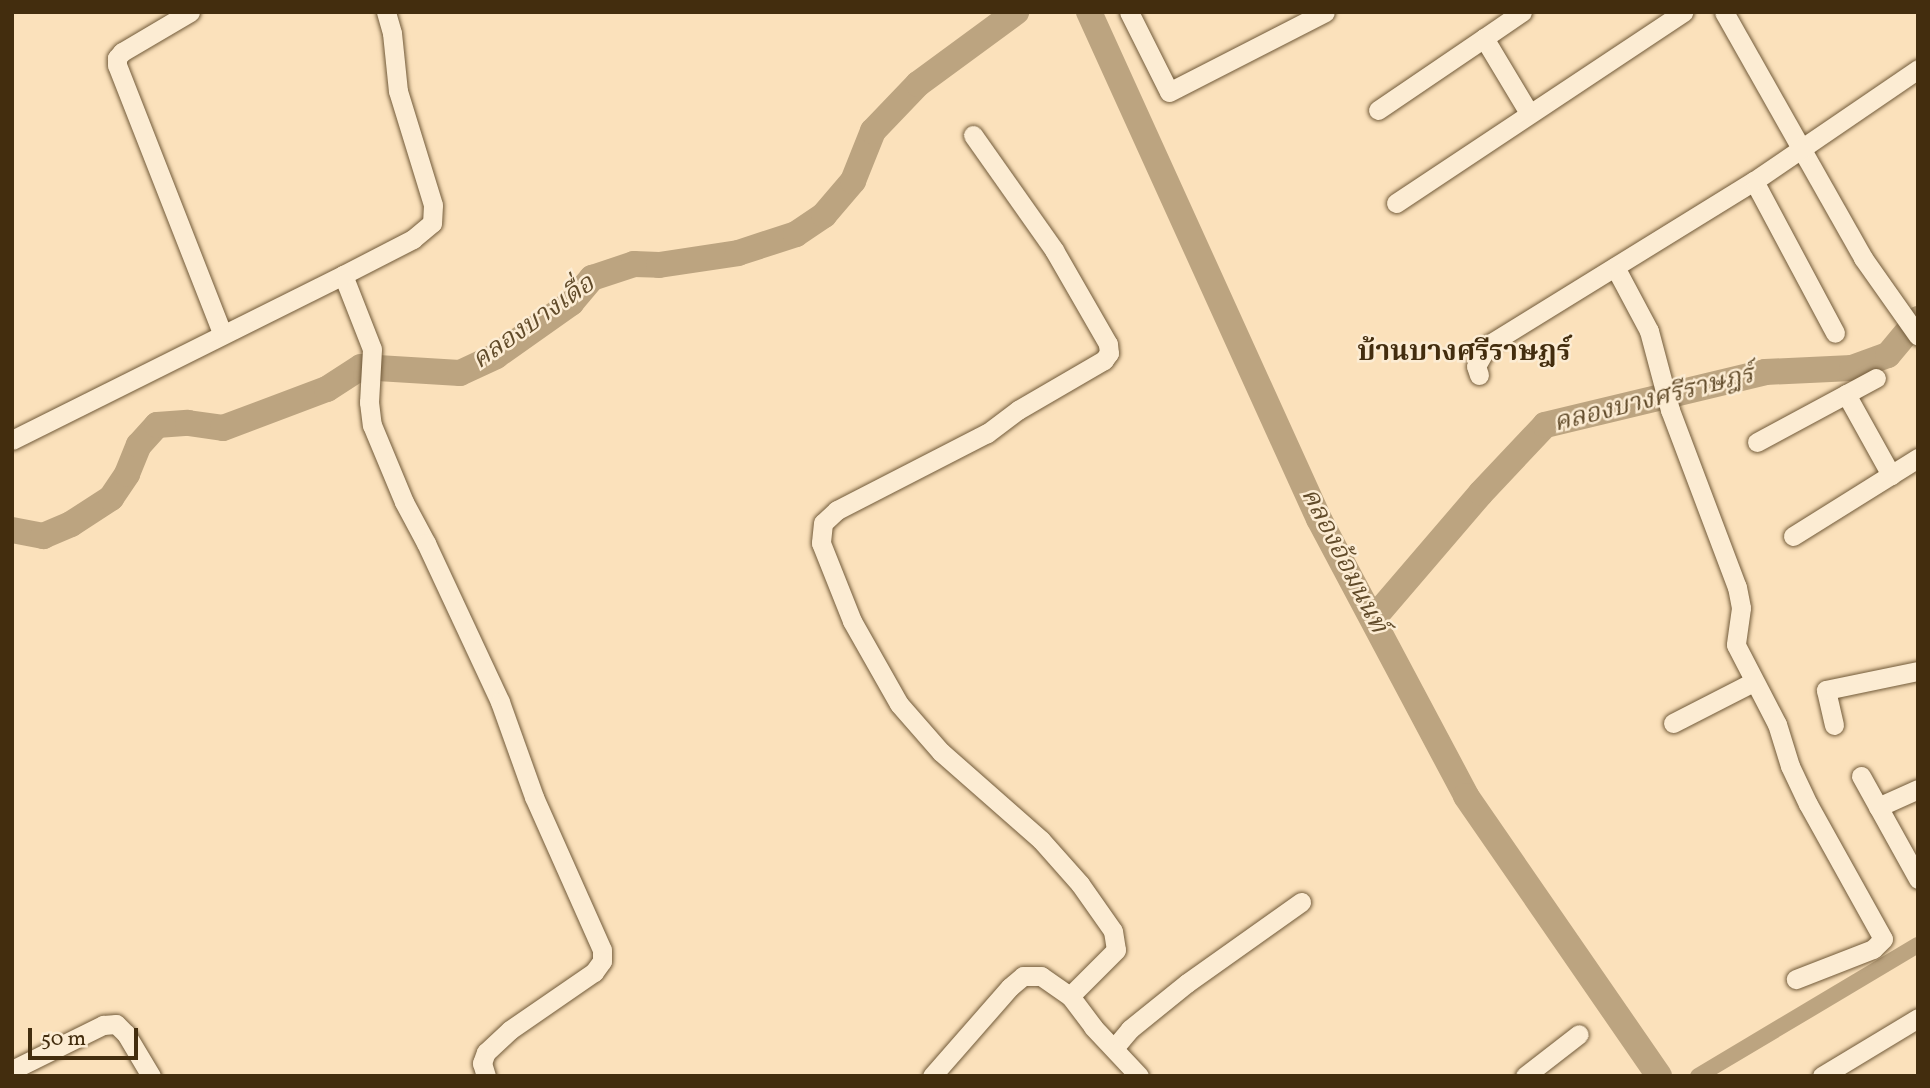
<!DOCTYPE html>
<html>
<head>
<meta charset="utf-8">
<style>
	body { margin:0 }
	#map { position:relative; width:1930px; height:1088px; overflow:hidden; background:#fbe1bb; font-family:Vollkorn,"Noto Serif Thai",serif }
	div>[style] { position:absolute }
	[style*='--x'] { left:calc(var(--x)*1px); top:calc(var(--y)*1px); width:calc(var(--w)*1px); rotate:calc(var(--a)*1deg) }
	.canal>* { height:16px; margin:-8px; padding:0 8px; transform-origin:8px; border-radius:8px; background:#bca480 }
	.river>* { height:26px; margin:-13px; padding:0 13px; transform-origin:13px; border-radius:13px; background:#bca480 }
	.roads { filter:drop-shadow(0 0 2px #715a39) drop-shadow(0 0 2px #715a39) }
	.minor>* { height:19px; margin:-9.5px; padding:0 9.5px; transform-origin:9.5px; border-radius:9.5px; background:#fcecd3 }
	span { translate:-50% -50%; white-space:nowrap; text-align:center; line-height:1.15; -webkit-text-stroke:5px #fcecd3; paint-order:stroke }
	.water-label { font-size:26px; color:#614b2a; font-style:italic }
	.quarter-label { font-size:28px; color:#432d0e; font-weight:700 }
	.frame { position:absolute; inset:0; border:14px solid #432d0e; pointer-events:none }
	.scale { position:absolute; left:28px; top:1028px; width:110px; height:32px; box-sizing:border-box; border:4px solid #432d0e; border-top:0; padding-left:9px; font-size:21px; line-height:24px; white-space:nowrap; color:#432d0e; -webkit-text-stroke:5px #fcecd3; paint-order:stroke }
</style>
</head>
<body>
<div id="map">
	<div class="canal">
		<i style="--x:1698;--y:1076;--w:256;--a:-30.8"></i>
	</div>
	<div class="river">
		<i style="--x:1089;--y:12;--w:557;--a:65.6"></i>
		<i style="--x:1319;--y:519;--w:314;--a:62"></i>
		<i style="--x:1466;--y:796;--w:340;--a:55.4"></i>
		<i style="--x:12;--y:530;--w:32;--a:11"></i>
		<i style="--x:43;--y:536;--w:30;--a:-23"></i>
		<i style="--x:71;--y:524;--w:48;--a:-33"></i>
		<i style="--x:111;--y:498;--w:29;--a:-56"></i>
		<i style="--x:127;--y:474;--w:31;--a:-68"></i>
		<i style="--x:139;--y:445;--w:27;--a:-48"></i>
		<i style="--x:157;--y:425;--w:31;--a:-4"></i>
		<i style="--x:188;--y:423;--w:35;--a:8"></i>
		<i style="--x:223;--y:428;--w:111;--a:-20.6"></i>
		<i style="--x:327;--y:389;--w:40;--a:-32.9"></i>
		<i style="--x:361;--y:367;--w:99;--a:3.5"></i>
		<i style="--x:460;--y:373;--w:40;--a:-25"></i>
		<i style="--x:496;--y:356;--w:92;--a:-35.2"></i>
		<i style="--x:571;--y:303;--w:33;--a:-50"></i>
		<i style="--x:592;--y:278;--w:44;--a:-18.4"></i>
		<i style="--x:634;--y:264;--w:25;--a:2"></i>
		<i style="--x:659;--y:265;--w:80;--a:-8.6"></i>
		<i style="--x:738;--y:253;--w:61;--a:-18.1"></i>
		<i style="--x:796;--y:234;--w:34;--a:-34"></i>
		<i style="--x:824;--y:215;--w:45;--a:-49.5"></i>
		<i style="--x:853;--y:181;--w:54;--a:-68.2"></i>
		<i style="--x:873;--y:131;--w:65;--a:-46.2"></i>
		<i style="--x:918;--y:84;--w:122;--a:-36.3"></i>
		<i style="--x:1373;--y:619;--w:166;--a:-49.4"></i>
		<i style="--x:1481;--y:493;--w:93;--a:-46.7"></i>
		<i style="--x:1545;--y:425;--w:226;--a:-13.5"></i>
		<i style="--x:1765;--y:372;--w:87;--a:-2.6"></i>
		<i style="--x:1852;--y:368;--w:38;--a:-20"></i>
		<i style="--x:1888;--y:355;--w:47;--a:-50.2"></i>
	</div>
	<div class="roads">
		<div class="minor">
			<i style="--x:190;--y:12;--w:79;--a:149.5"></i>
			<i style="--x:122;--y:52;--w:8;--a:130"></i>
			<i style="--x:117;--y:58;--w:7;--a:90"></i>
			<i style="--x:117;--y:65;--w:288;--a:68.6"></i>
			<i style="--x:386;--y:12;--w:22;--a:74"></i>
			<i style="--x:392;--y:33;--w:58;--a:84.1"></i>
			<i style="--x:398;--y:91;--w:119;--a:72.9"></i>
			<i style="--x:433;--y:205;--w:18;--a:93"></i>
			<i style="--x:432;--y:223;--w:25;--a:140"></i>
			<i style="--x:413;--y:239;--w:79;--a:152.8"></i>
			<i style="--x:343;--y:275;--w:79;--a:68.6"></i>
			<i style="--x:372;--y:349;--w:53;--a:93.2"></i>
			<i style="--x:369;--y:402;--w:23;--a:83"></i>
			<i style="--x:372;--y:425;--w:83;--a:67.4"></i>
			<i style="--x:404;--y:502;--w:47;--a:61.8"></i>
			<i style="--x:426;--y:543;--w:175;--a:65"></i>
			<i style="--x:500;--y:702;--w:101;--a:70.3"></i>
			<i style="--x:534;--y:797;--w:167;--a:66"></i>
			<i style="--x:602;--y:950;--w:11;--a:90"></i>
			<i style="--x:602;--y:961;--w:14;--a:126"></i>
			<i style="--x:594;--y:972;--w:102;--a:145.4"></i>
			<i style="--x:510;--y:1030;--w:33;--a:137"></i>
			<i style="--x:486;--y:1052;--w:12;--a:110"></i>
			<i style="--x:482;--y:1063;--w:14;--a:73"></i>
			<i style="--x:1129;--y:12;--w:89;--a:63.4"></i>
			<i style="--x:1169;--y:92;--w:175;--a:-27.1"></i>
			<i style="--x:1724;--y:12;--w:283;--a:60.5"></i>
			<i style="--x:1863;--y:258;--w:95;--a:54.8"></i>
			<i style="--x:1484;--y:38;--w:46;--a:-34.4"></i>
			<i style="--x:1378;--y:110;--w:128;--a:-34.2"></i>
			<i style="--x:1484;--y:38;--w:87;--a:59"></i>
			<i style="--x:973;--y:135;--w:141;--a:54.8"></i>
			<i style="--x:1054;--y:250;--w:108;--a:60.1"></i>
			<i style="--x:1108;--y:344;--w:9;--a:84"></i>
			<i style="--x:1109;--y:353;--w:9;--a:126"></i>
			<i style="--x:1104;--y:360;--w:99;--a:149.8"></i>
			<i style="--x:1018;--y:410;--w:39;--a:143"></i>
			<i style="--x:987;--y:433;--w:169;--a:152.8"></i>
			<i style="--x:837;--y:510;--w:19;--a:137"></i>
			<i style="--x:823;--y:523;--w:20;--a:96"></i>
			<i style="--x:821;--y:543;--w:84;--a:68.3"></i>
			<i style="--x:852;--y:621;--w:95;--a:60.5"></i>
			<i style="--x:899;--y:704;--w:64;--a:48.8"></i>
			<i style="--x:941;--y:752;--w:133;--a:41.3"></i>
			<i style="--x:1041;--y:840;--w:59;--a:48.4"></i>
			<i style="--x:1080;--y:884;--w:57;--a:54.9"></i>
			<i style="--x:1113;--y:931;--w:19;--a:81"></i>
			<i style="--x:1116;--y:950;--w:65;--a:135"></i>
			<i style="--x:1754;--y:181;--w:172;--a:61.9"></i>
			<i style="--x:1396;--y:203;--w:345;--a:-33.6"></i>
			<i style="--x:1615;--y:267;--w:72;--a:62"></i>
			<i style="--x:1649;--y:331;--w:82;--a:75.1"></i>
			<i style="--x:1670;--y:410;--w:189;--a:69.3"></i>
			<i style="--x:1737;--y:587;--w:21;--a:79"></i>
			<i style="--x:1741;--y:608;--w:37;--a:98"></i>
			<i style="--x:1736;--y:645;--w:89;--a:62.6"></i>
			<i style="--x:1777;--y:724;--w:44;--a:72.8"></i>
			<i style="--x:1790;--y:766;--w:42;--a:64.7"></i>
			<i style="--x:1808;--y:804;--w:154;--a:60.9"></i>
			<i style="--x:1883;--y:939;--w:14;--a:135"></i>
			<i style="--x:1873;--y:949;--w:83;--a:158.7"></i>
			<i style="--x:1479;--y:375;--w:9;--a:-108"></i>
			<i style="--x:1476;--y:366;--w:24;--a:-60"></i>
			<i style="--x:1488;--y:345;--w:312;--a:-31.7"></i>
			<i style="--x:1754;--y:181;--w:199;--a:-34.3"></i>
			<i style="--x:1846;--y:394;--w:93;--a:60.9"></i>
			<i style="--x:12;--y:440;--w:370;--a:-26.5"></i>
			<i style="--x:1757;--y:442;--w:135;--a:-28.3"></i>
			<i style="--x:1793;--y:536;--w:147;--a:-32"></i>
			<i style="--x:1673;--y:723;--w:90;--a:-27.1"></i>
			<i style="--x:1834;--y:725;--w:36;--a:-103"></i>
			<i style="--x:1826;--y:690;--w:94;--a:-11.7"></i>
			<i style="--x:1861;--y:776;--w:118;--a:61"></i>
			<i style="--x:1878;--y:807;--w:44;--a:-24.2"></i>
			<i style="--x:1115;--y:1047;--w:23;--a:-50"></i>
			<i style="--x:1130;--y:1029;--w:73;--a:-38.9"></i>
			<i style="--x:1187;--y:983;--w:140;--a:-35.4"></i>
			<i style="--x:12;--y:1070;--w:102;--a:-26.3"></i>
			<i style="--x:103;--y:1025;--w:13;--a:-4"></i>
			<i style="--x:116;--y:1024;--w:14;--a:45"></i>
			<i style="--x:126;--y:1034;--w:49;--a:59.2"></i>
			<i style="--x:932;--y:1076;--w:118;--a:-48.8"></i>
			<i style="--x:1010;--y:987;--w:17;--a:-40"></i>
			<i style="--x:1023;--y:976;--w:18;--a:0"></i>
			<i style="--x:1041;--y:976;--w:35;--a:35"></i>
			<i style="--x:1070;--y:996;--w:39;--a:53"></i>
			<i style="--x:1093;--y:1027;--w:67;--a:46.8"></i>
			<i style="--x:1525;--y:1076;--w:68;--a:-37.9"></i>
			<i style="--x:1822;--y:1076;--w:112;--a:-31.1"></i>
		</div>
	</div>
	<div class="water-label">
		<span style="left:534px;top:323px;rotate:-35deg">คลองบางเดื่อ</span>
		<span style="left:1654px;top:400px;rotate:-14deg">คลองบางศรีราษฎร์</span>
		<span style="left:1343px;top:561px;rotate:63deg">คลองอ้อมนนท์</span>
	</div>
	<div class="quarter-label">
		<span style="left:1464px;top:353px">บ้านบางศรีราษฎร์</span>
	</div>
	<div class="frame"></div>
	<div class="scale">50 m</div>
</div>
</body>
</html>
